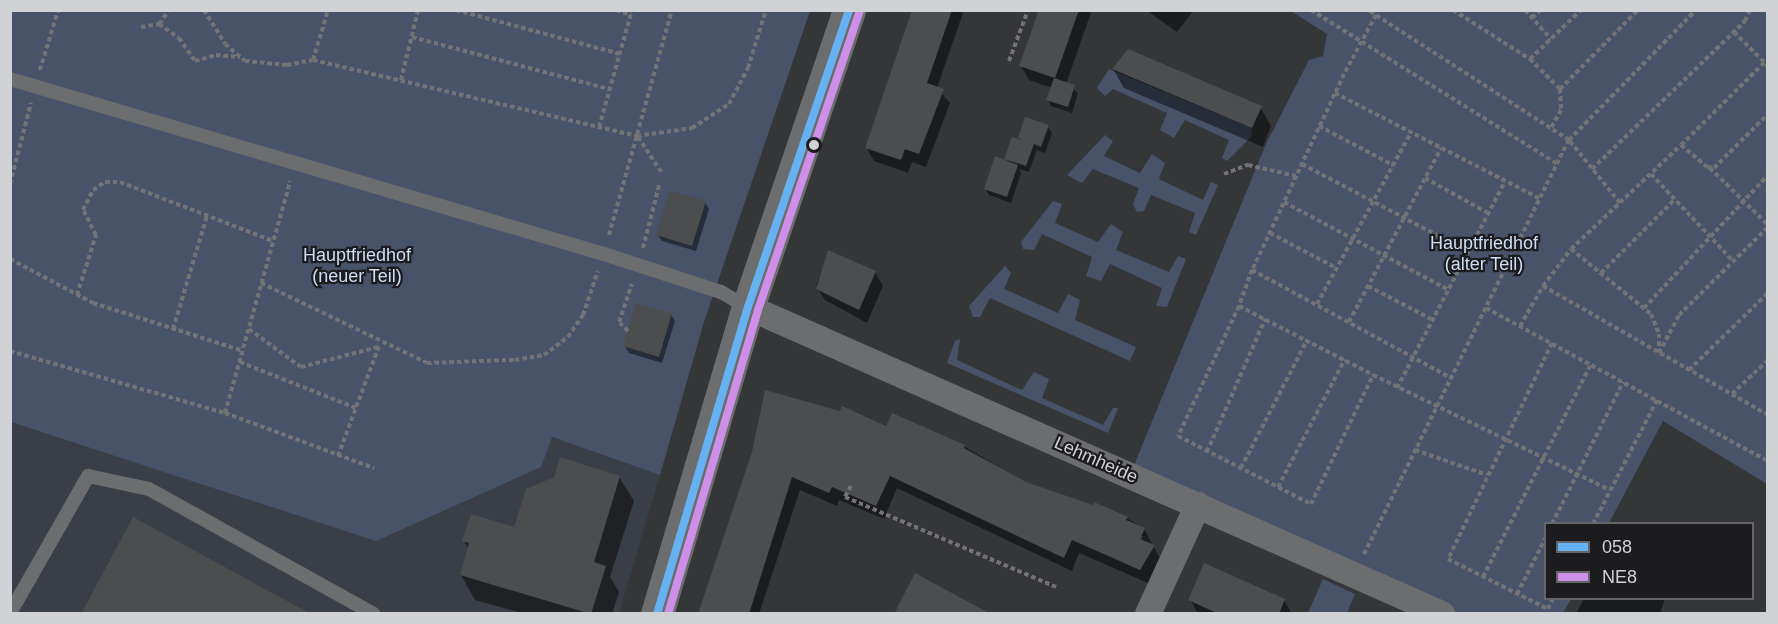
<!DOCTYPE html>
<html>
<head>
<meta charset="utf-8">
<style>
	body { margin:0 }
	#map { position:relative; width:1778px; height:624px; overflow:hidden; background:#343638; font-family:Arial,sans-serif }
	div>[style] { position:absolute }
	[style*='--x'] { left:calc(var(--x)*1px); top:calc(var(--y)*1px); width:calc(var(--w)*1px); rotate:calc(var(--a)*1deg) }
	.built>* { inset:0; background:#3a3e46 }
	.green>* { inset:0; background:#48536a }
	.shadow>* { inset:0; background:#0007 }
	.building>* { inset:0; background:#4b4d4e }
	.path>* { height:4px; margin-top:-2px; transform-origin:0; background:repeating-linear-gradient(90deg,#737375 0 4.5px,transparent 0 7.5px) }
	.service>* { height:14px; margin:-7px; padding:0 7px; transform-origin:7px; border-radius:7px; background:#6c6d6f }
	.minor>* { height:26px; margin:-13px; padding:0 13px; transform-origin:13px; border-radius:13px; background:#6c6d6f }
	.tertiary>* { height:33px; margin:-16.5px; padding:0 16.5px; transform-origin:16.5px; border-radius:16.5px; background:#6c6d6f }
	.bus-1>* { height:8px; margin:-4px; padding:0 4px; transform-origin:4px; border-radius:4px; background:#66b1f2 }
	.bus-2>* { height:8px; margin:-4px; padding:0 4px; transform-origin:4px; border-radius:4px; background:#ce8fe9 }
	.dots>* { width:16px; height:16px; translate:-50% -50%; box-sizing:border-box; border:3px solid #1c1c1e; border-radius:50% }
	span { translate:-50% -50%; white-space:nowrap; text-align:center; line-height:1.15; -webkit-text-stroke:4.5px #1c1c1e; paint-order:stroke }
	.park-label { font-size:18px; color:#d0ddf6 }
	.street-label { font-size:18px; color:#d1d2d5 }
	.frame { position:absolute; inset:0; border:12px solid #d1d2d5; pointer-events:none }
	.legend { position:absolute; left:1544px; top:522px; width:210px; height:78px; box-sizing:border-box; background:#1c1c1e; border:2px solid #646567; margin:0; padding:8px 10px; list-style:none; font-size:18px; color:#d1d2d5 }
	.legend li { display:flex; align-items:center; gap:12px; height:30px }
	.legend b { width:30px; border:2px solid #646567 }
</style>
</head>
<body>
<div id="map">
	<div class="built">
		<i style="clip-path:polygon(10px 422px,45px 433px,551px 437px,660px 475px,619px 613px,11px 613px)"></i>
	</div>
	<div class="green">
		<i style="clip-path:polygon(10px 11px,810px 11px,704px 322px,660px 475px,552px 437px,541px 467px,376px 541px,11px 422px)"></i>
		<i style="clip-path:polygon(1291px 11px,1767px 11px,1767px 484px,1663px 421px,1609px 523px,1546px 524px,1546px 598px,1571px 599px,1563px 613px,1442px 614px,1130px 475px,1266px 144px,1309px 60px,1323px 56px,1327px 34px)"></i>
		<i style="clip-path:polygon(1109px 69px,1252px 128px,1251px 137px,1227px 161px,1222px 158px,1229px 140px,1185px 120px,1174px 138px,1160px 130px,1167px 113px,1113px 89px,1105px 96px,1097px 88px)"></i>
		<i style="clip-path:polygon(1105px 135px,1113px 141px,1104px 156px,1140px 173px,1152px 154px,1165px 163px,1159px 179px,1203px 200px,1211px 182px,1218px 185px,1196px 235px,1189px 232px,1195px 213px,1151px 195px,1144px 211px,1137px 212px,1133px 204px,1139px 188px,1093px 169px,1082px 183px,1067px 175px)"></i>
		<i style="clip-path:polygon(1053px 201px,1062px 204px,1055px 223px,1098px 242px,1111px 224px,1123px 232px,1116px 250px,1169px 272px,1178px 256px,1186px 259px,1167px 307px,1156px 306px,1162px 288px,1110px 264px,1101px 281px,1086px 276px,1092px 257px,1042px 234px,1034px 250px,1023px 249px,1021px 242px)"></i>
		<i style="clip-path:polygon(1005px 266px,1011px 273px,1004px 289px,1058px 313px,1068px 294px,1080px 300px,1075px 320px,1136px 347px,1130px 361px,990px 298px,980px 317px,973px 317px,969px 306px)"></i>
		<i style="clip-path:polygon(960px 339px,957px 360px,1022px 390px,1034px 372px,1049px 379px,1042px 398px,1103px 425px,1113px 408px,1118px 408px,1108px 433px,947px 363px,955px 341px)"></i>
		<i style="clip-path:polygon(1323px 579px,1355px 594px,1347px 613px,1308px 613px)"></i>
	</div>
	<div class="shadow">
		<i style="clip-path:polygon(914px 10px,964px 10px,937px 88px,950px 103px,926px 167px,912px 162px,908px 173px,874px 161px,866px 147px)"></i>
		<i style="clip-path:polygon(1040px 10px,1092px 10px,1066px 84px,1078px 93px,1072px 113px,1051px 106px,1048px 100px,1052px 88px,1029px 80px,1021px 66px)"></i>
		<i style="clip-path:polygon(1146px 10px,1194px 10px,1177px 32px)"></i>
		<i style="clip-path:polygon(1113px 69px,1260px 107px,1271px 126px,1263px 147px,1124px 88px)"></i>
		<i style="clip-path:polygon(1048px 127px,1052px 133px,1045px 153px,1037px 150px,1029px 172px,1019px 169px,1021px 173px,1011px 203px,989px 195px,985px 188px,1007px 162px,1019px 138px)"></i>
		<i style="clip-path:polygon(705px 202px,709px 209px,696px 251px,662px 241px,658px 235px)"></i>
		<i style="clip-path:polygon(829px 252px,875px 272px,883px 286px,867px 323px,825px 300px,816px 286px)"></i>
		<i style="clip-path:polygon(671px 315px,675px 321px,662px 363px,629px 353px,625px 346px)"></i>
		<i style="clip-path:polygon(evenodd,887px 428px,964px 446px,1025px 483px,1127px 518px,1144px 529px,1161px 560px,1148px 583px,1079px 553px,1072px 571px,897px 488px,884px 519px,839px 500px,837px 506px,800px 490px,759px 614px,701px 614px,753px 453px,887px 428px,1140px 536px,1143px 536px,1139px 547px,1140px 536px)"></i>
		<i style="clip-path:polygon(619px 477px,634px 501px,610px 577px,619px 592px,612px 614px,525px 614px,475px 600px,461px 575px,469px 550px,464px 541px,515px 529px)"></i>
		<i style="clip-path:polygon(1584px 598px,1665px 598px,1660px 614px,1576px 614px)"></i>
		<i style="clip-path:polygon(1190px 599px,1284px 600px,1292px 614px,1198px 614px)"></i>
	</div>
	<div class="building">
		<i style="clip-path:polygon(912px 10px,952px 10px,927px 83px,944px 89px,919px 154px,905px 149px,901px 160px,865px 148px)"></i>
		<i style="clip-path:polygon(1039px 10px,1079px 10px,1055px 78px,1019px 66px)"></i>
		<i style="clip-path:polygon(1128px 49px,1262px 106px,1252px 128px,1112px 69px)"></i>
		<i style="clip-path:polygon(1054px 78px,1075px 85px,1068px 107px,1046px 100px)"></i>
		<i style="clip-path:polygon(1025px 117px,1049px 125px,1041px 147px,1034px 144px,1026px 166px,1004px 159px,1012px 137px,1022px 140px,1018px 138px)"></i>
		<i style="clip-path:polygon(995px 156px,1018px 165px,1007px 197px,984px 189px)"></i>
		<i style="clip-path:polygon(670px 191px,706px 201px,692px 246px,656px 235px)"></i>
		<i style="clip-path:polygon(828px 250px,876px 271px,859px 310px,816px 289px)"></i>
		<i style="clip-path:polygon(636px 303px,672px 313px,659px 357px,623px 346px)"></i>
		<i style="clip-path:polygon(765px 390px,840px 411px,842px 406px,886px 426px,892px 413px,965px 445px,964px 448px,1026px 482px,1093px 505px,1094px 502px,1128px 517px,1126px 520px,1145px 528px,1140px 539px,1155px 545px,1140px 570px,1072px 540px,1064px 558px,890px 476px,876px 506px,832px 487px,829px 493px,792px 477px,749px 614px,698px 614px,752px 452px)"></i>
		<i style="clip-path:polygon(560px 457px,620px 476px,594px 562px,606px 566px,591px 614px,460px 575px,469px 543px,462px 541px,471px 514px,514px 527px,526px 489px,554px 477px)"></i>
		<i style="clip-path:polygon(133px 517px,311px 614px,81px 614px)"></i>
		<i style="clip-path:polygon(1204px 563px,1285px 599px,1279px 614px,1219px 614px,1188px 600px)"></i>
		<i style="clip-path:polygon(915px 573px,935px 584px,991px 614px,894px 614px)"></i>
	</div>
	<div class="path">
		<i style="--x:204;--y:10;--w:40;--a:58"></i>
		<i style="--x:225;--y:44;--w:26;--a:40"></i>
		<i style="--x:245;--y:61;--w:42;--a:5.4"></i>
		<i style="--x:287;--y:65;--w:26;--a:-11"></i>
		<i style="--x:313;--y:60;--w:333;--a:13.2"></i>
		<i style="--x:637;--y:136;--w:56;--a:-8.3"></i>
		<i style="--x:692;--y:128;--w:44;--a:-33"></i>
		<i style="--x:729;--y:104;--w:41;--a:-62.2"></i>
		<i style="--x:748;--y:68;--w:61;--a:-72.8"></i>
		<i style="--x:456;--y:10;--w:170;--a:15"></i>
		<i style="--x:616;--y:10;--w:16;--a:18"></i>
		<i style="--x:1311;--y:10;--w:290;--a:32"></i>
		<i style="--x:1453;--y:10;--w:91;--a:32.5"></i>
		<i style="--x:1530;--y:59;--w:42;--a:45"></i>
		<i style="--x:1560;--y:89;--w:21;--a:87"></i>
		<i style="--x:1561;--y:110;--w:21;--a:119"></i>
		<i style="--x:1525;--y:10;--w:39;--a:48"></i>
		<i style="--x:1766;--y:10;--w:3;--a:45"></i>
		<i style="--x:1376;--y:15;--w:67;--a:118.5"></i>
		<i style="--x:1344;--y:74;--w:217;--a:115.1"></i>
		<i style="--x:1252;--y:270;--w:226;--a:28.5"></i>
		<i style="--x:1532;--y:18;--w:11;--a:-45"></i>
		<i style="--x:159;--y:24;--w:24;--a:35"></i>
		<i style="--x:179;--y:38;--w:28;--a:55"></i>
		<i style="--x:195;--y:61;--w:22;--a:-16"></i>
		<i style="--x:216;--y:55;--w:24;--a:5"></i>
		<i style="--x:141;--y:27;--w:18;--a:-9"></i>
		<i style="--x:159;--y:24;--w:17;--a:-54"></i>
		<i style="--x:1734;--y:32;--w:48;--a:45"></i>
		<i style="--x:412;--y:37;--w:204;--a:14.8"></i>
		<i style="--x:1530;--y:59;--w:71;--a:-43.9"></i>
		<i style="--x:313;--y:60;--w:52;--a:-73.3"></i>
		<i style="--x:1009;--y:61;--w:54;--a:-69.6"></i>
		<i style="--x:40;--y:70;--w:63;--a:-73.3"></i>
		<i style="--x:401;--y:80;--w:72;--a:-76.3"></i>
		<i style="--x:1560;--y:89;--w:111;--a:-45.4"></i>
		<i style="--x:1335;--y:93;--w:231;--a:27.3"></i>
		<i style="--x:1319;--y:126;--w:84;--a:27.8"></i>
		<i style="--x:599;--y:127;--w:122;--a:-74.2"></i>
		<i style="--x:638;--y:137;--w:43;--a:56.3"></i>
		<i style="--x:1681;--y:145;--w:117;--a:-44.7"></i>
		<i style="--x:1302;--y:164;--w:187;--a:27.8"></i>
		<i style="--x:1710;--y:168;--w:81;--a:44.5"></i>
		<i style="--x:1592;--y:169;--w:213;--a:-44"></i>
		<i style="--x:1745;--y:21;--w:12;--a:-66"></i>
		<i style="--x:1224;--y:174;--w:26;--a:-21"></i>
		<i style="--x:1248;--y:165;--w:49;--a:12.9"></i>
		<i style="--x:1651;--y:174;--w:120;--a:46.7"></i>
		<i style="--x:1425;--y:178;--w:72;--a:29.1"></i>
		<i style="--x:10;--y:184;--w:84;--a:-75.5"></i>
		<i style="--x:1284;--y:202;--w:185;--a:28.1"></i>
		<i style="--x:1620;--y:203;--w:81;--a:-129"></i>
		<i style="--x:1569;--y:140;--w:182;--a:-45.7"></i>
		<i style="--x:1270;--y:233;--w:75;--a:27.9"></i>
		<i style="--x:609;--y:235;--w:234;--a:-74.4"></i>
		<i style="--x:643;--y:248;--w:65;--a:-75.7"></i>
		<i style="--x:1571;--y:249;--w:103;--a:39.1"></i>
		<i style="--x:1651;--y:314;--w:22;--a:68"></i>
		<i style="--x:1659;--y:334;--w:18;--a:90"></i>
		<i style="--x:10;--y:259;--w:94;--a:27.9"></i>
		<i style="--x:93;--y:303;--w:157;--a:17.7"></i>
		<i style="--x:1252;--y:270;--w:38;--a:110"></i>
		<i style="--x:1239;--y:306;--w:151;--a:27.2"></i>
		<i style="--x:1601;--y:273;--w:105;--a:-45"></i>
		<i style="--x:261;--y:283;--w:184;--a:25.7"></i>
		<i style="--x:427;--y:363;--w:88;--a:-2"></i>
		<i style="--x:515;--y:360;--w:29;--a:-10"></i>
		<i style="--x:544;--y:355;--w:30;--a:-37"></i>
		<i style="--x:568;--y:337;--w:27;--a:-56"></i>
		<i style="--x:583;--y:315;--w:46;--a:-71.2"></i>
		<i style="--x:1368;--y:286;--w:71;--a:27.6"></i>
		<i style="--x:1543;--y:286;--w:259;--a:29.8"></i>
		<i style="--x:77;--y:295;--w:63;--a:-72.4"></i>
		<i style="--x:96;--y:235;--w:28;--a:-117"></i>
		<i style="--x:83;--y:210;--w:22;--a:-63"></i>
		<i style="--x:93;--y:190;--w:14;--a:-34"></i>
		<i style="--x:105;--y:182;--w:15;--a:0"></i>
		<i style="--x:120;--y:182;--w:164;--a:21.1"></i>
		<i style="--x:1317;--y:304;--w:196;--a:-61.3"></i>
		<i style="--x:1239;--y:306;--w:144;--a:115.1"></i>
		<i style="--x:1178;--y:436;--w:149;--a:27.1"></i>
		<i style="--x:1311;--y:504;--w:143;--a:-64.3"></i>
		<i style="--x:1373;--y:375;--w:263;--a:25.9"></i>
		<i style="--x:1486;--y:308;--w:321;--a:28.5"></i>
		<i style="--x:1644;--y:308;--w:182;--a:-47"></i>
		<i style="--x:1349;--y:322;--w:197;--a:-62.1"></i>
		<i style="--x:1520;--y:326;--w:46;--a:-60.1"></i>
		<i style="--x:1543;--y:286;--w:46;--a:-52.9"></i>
		<i style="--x:1571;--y:249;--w:151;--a:-43.4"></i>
		<i style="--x:1681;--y:145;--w:34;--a:40"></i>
		<i style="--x:1707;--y:167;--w:7;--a:8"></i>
		<i style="--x:1714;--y:168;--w:76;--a:-45"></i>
		<i style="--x:173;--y:329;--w:118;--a:-73.3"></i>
		<i style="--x:249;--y:329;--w:64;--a:36.2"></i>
		<i style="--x:301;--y:367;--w:80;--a:-14.6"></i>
		<i style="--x:628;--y:331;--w:13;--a:-135"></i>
		<i style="--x:619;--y:322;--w:40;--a:-71.1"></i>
		<i style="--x:1552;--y:343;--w:240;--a:115.7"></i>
		<i style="--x:1448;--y:559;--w:112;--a:26.6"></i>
		<i style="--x:1548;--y:609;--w:12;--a:-66"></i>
		<i style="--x:10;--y:351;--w:224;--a:16.1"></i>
		<i style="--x:225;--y:413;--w:241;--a:-74.3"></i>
		<i style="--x:1659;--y:353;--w:43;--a:-62.2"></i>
		<i style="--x:1679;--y:315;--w:125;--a:-44.7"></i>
		<i style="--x:240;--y:362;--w:125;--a:21.6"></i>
		<i style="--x:1689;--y:370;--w:110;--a:-44.3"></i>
		<i style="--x:1397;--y:388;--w:233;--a:-62.4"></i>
		<i style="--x:1732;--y:394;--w:50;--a:-43.4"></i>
		<i style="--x:225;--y:413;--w:159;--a:20.3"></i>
		<i style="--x:1415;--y:450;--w:76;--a:19.1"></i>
		<i style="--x:1207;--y:452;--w:145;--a:-66.4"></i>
		<i style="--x:338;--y:456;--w:117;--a:-69.6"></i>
		<i style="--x:1241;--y:468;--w:144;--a:-62.7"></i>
		<i style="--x:851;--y:486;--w:13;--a:119"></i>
		<i style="--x:845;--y:497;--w:232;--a:23.1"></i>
		<i style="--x:1278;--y:487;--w:144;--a:-62.4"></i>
		<i style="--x:1552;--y:524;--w:159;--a:-63.4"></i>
		<i style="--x:1593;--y:524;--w:140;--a:-62.7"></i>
		<i style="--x:1364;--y:554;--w:462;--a:-63.7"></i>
		<i style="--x:1569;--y:140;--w:239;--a:-147.1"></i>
		<i style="--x:1483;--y:577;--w:239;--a:-63.1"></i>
		<i style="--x:1517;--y:594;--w:64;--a:-63"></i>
	</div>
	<div class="service">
		<i style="--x:10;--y:79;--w:619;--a:16.42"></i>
		<i style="--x:604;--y:254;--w:123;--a:18"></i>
		<i style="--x:721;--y:292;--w:30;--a:30"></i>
		<i style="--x:10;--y:613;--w:158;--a:-60.3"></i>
		<i style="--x:88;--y:476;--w:62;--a:12"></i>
		<i style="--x:149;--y:489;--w:257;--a:29.1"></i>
	</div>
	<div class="minor">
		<i style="--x:748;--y:307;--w:759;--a:23.86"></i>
		<i style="--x:1148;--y:614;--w:120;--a:-65.4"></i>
	</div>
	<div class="tertiary">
		<i style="--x:657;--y:614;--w:320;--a:-73.5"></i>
		<i style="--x:748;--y:307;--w:314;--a:-71.2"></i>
	</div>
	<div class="bus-1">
		<i style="--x:657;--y:614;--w:320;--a:-73.5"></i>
		<i style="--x:748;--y:307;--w:314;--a:-71.2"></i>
	</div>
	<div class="bus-2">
		<i style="--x:668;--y:614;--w:317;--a:-73.5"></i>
		<i style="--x:758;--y:310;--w:314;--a:-71.2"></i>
	</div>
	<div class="dots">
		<i style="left:814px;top:145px;background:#d1d2d5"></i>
	</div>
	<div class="park-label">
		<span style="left:1484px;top:254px">Hauptfriedhof<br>(alter Teil)</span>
		<span style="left:357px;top:266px">Hauptfriedhof<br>(neuer Teil)</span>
	</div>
	<div class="street-label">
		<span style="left:1096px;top:460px;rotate:24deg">Lehmheide</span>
	</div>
	<div class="frame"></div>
	<ul class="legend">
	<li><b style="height:8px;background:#66b1f2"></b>058</li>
	<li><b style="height:8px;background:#ce8fe9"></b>NE8</li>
	</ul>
</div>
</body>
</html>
